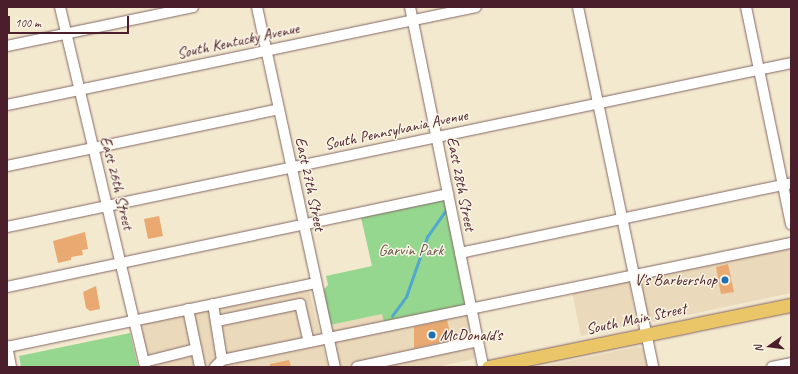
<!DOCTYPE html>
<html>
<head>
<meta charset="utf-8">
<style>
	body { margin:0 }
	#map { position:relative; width:798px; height:374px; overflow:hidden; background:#f3e9cf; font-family:Caveat,sans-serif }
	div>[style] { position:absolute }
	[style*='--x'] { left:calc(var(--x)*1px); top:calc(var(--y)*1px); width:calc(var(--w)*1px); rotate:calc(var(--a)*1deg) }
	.built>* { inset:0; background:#ead9ba }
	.green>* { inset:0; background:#95d78e }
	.stream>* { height:2.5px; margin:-1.25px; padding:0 1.25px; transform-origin:1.25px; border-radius:1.25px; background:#51a8ce }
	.building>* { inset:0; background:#e9a970 }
	.roads { filter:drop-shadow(0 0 1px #856664) drop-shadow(0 0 1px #856664) }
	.minor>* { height:10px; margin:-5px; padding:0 5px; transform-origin:5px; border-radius:5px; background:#fff }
	.major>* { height:13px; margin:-6.5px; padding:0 6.5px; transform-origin:6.5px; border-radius:6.5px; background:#eac669 }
	.dots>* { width:11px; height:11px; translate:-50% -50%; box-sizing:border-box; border:2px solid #fcf5e5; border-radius:50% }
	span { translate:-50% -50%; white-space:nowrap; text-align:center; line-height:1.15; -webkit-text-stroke:3px #fcf5e5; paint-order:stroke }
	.street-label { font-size:16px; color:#4a1f2b }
	.park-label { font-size:16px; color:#605649 }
	.poi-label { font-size:16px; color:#4a1f2b }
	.right { translate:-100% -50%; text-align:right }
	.left { translate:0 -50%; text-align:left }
	.frame { position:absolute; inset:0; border:8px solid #4a1f2b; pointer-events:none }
	.north { position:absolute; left:750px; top:326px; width:40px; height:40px; -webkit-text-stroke:3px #fcf5e5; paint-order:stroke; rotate:256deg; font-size:11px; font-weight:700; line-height:16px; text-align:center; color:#4a1f2b }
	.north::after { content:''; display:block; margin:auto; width:14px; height:18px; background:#4a1f2b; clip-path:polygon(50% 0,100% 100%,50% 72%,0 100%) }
	.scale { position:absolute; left:8px; top:16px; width:121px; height:18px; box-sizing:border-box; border:2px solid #4a1f2b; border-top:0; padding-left:5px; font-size:12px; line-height:14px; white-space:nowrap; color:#4a1f2b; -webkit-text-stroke:3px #fcf5e5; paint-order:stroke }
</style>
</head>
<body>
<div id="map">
	<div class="built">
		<i style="clip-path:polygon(791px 246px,791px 293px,654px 322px,648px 318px,638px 273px)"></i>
		<i style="clip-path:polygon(629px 280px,636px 324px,581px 336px,572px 292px)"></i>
		<i style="clip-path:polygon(309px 290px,328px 367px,151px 367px,141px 328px,144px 324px)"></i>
		<i style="clip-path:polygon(465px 305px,475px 354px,473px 359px,437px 367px,338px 367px,330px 325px,382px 314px,384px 321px)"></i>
		<i style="clip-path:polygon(637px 347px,643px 349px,647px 367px,540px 367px)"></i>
	</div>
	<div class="green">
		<i style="clip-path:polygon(444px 196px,465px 305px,384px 322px,382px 314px,330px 325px,323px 290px,328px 285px,326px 276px,372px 266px,360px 213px)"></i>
		<i style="clip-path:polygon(130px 333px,138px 367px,21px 367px,19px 356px)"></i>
	</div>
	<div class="stream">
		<i style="--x:392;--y:316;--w:24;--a:-54"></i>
		<i style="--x:406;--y:297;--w:64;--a:-70.7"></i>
		<i style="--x:427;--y:237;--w:32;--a:-55"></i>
	</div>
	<div class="building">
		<i style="clip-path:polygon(159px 216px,163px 236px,148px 239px,144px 219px)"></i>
		<i style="clip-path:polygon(85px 232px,88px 249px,82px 250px,83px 255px,71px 257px,71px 260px,58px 263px,53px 241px)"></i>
		<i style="clip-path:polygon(728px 264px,734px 292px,721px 294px,716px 267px)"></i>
		<i style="clip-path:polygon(96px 286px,100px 309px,90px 311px,86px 308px,83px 292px)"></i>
		<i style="clip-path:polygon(447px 320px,452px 340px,414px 348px,414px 327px)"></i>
		<i style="clip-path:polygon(289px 360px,291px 367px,270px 367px,270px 364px)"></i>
	</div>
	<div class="roads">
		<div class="minor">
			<i style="--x:60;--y:7;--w:370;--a:76.7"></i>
			<i style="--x:257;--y:7;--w:368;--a:77.8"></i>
			<i style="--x:410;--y:7;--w:367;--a:78.5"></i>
			<i style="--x:578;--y:7;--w:368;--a:78.2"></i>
			<i style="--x:746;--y:7;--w:222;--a:78.3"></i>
			<i style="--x:7;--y:46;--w:190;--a:-11.8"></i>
			<i style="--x:7;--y:105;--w:479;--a:-11.8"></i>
			<i style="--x:7;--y:166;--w:278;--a:-11.8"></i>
			<i style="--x:7;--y:227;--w:801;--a:-11.81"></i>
			<i style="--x:460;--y:253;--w:338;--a:-11.9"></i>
			<i style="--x:7;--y:287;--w:451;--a:-11.9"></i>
			<i style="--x:213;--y:304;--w:57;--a:80.9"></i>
			<i style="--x:222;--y:360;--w:581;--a:-11.62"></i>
			<i style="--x:188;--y:309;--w:59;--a:78.3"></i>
			<i style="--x:217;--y:321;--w:85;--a:-11.6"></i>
			<i style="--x:300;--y:304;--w:39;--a:77"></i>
			<i style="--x:7;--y:346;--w:21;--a:79"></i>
			<i style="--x:7;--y:347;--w:316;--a:-11.7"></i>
			<i style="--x:144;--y:362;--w:54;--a:-14"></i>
			<i style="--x:215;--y:367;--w:10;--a:-45"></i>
			<i style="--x:357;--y:367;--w:124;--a:-12.1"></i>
			<i style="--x:772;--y:367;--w:19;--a:-12"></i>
		</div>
		<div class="major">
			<i style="--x:488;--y:367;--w:309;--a:-11.6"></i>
		</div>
	</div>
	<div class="dots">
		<i style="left:725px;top:280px;background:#1f6fb2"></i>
		<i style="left:432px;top:335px;background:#1f6fb2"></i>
	</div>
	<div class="street-label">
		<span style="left:238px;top:41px;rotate:-12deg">South Kentucky Avenue</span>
		<span style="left:396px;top:130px;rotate:-12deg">South Pennsylvania Avenue</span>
		<span style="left:117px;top:183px;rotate:76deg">East 26th Street</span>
		<span style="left:310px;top:184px;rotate:78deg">East 27th Street</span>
		<span style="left:461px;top:184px;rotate:79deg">East 28th Street</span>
		<span style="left:636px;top:319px;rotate:-12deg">South Main Street</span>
	</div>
	<div class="park-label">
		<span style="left:411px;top:250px">Garvin Park</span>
	</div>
	<div class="poi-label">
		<span class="right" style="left:717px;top:280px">V's Barbershop</span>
		<span class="left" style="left:440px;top:335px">McDonald's</span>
	</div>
	<div class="frame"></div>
	<div class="north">N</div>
	<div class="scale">100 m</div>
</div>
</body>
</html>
